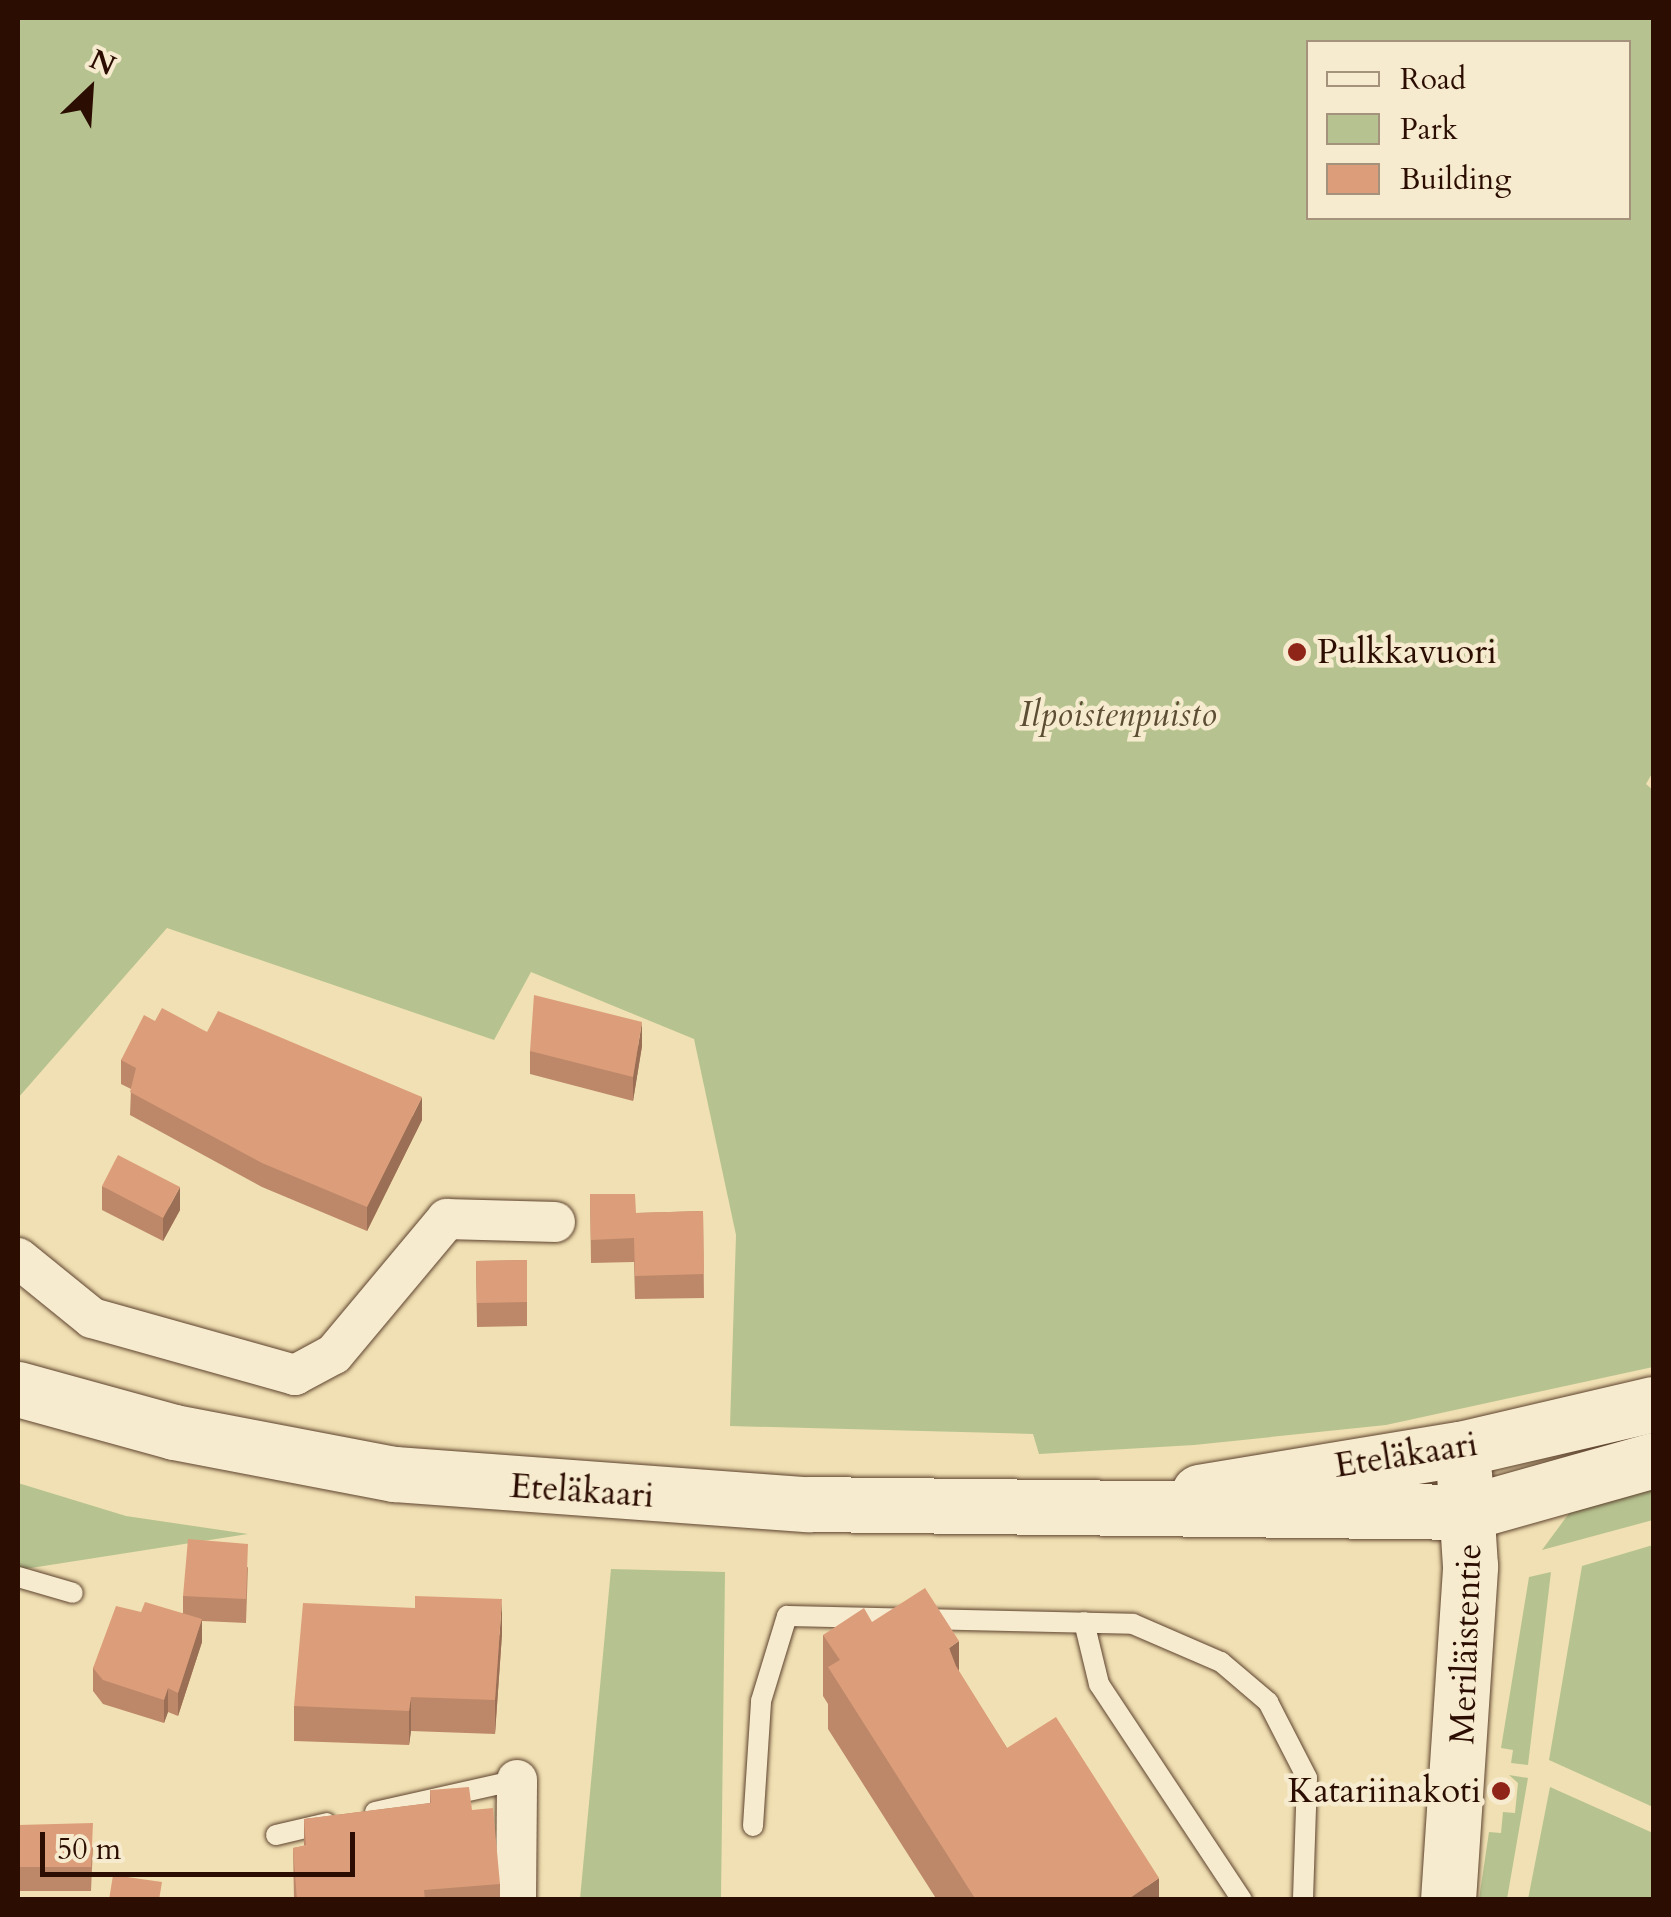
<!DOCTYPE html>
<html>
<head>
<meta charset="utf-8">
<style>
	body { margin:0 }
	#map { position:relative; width:1671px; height:1917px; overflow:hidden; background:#f1e0b3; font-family:Cardo,serif }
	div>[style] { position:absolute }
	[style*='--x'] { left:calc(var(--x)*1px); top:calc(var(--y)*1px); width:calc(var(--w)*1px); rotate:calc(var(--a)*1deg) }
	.green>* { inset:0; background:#b6c390 }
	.roads { filter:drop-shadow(0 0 2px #5d422e) drop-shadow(0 0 2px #5d422e) }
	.lane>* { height:20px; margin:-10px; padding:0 10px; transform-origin:10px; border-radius:10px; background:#f6ebce }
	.street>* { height:40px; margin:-20px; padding:0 20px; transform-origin:20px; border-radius:20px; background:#f6ebce }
	.secondary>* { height:55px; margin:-27.5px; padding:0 27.5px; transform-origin:27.5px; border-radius:27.5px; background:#f6ebce }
	.wall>* { inset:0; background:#bd8869 }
	.shaded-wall>* { inset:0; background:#9a6f55 }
	.building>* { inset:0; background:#dc9e7a }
	.dots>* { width:28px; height:28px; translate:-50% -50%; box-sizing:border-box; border:5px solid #f6ebce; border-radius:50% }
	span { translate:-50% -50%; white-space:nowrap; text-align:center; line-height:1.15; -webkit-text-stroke:9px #f6ebce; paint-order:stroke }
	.poi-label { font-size:35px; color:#2c0d02 }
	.left { translate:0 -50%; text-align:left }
	.right { translate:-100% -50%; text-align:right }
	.park-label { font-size:35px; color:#5c4d34; font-style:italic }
	.street-label { font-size:35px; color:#2c0d02 }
	.frame { position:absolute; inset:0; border:20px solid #2c0d02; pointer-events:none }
	.legend { position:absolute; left:1306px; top:40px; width:325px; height:180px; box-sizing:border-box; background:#f6ebce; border:2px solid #a5927c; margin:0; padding:12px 18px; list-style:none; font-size:30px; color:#2c0d02 }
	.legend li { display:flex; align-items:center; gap:20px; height:50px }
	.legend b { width:50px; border:2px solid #a5927c }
	.north { position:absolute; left:40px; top:40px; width:100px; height:100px; -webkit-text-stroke:8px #f6ebce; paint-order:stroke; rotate:25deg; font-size:28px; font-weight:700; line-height:40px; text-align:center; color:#2c0d02 }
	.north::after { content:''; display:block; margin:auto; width:35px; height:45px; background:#2c0d02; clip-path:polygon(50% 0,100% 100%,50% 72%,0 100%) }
	.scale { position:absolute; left:40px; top:1832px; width:315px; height:45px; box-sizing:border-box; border:5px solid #2c0d02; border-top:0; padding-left:12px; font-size:30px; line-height:35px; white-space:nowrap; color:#2c0d02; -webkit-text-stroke:8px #f6ebce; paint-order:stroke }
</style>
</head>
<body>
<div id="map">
	<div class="green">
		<i style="clip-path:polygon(evenodd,18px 18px,1653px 18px,1654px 770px,1646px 784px,1654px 791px,1653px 1367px,1386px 1425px,1194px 1445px,1039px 1454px,1033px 1434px,730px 1426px,736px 1235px,694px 1039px,531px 972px,494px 1040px,167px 928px,18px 1098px,18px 18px,1628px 42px,1628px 218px,1308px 218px,1308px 42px,1628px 42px)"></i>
		<i style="clip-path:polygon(18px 1483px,126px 1516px,248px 1534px,18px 1570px)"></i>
		<i style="clip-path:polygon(1653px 1483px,1653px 1520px,1542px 1550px,1570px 1512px)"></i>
		<i style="clip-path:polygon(1653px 1545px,1654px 1545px,1653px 1807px,1549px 1760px,1582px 1566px)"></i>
		<i style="clip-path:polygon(611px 1569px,725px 1572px,721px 1899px,580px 1899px)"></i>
		<i style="clip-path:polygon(1551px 1572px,1528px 1765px,1511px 1763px,1513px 1750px,1501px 1748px,1529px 1577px)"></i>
		<i style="clip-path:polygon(1509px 1775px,1528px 1778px,1507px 1899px,1479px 1899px,1489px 1832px,1501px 1833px,1503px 1812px,1515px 1813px,1518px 1783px)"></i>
		<i style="clip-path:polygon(1550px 1787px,1653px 1833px,1653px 1899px,1528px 1899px)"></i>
	</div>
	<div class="roads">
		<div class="lane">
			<i style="--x:18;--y:1577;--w:57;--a:16.2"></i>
			<i style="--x:1084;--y:1622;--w:64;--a:76.4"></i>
			<i style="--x:1099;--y:1684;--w:259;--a:56.5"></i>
			<i style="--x:375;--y:1812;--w:146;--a:-12.7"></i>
			<i style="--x:753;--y:1826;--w:125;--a:-86.3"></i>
			<i style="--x:761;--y:1701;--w:89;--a:-73"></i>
			<i style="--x:787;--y:1616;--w:346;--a:1.3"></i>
			<i style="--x:1133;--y:1624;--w:96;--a:23.4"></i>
			<i style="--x:1221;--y:1662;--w:62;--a:40.4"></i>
			<i style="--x:1268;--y:1702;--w:85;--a:62.8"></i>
			<i style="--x:1307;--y:1778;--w:122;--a:91.9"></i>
			<i style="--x:276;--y:1835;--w:52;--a:-13.2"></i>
		</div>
		<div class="street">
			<i style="--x:18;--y:1258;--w:95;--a:39"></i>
			<i style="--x:92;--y:1318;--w:211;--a:15.7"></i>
			<i style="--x:295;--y:1375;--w:44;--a:-28.3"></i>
			<i style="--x:334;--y:1354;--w:176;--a:-50.1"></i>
			<i style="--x:447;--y:1219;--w:108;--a:1.6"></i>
			<i style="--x:516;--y:1900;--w:120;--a:-89.5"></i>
		</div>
		<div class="secondary">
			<i style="--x:18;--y:1389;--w:162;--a:15.4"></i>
			<i style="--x:174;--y:1432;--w:225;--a:10.8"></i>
			<i style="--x:395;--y:1474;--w:414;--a:4.2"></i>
			<i style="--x:808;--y:1504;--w:661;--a:0.69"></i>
			<i style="--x:1469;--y:1512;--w:192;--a:-15.7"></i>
			<i style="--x:1199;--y:1492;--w:265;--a:-9.4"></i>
			<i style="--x:1460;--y:1449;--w:199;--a:-13.1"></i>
			<i style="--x:1448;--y:1900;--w:335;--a:-86.2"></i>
			<i style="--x:1470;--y:1566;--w:92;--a:-93.7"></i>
		</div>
	</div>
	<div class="wall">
		<i style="clip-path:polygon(155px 1021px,207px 1032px,422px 1120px,367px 1231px,262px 1187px,130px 1115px,131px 1089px,121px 1084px,121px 1060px)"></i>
		<i style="clip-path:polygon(642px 1046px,633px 1101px,530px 1074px,530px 1051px)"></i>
		<i style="clip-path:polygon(102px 1186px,180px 1210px,163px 1241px,102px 1210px)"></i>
		<i style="clip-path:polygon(590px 1194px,636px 1213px,703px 1211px,704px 1298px,635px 1299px,634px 1262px,591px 1263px)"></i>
		<i style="clip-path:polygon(527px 1260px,527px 1326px,477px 1327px,476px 1261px)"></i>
		<i style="clip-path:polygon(248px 1567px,246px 1623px,202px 1621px,202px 1642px,178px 1716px,168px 1712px,164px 1723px,103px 1704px,93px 1691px,93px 1668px,141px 1612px,183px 1613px,183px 1596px)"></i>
		<i style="clip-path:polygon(872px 1622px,959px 1672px,1007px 1748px,1159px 1900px,937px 1900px,828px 1729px,828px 1704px,823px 1696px,823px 1635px)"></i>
		<i style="clip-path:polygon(502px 1634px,495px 1734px,411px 1731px,409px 1745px,294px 1741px,294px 1706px)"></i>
		<i style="clip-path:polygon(430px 1790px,472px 1810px,500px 1884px,500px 1900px,294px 1900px,293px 1848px,304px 1846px,304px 1819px,430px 1803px)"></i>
		<i style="clip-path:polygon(18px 1825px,93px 1847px,91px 1891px,18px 1891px)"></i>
	</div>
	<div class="shaded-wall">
		<i style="clip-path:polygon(642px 1022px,642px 1046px,633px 1101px,633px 1077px)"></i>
		<i style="clip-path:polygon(422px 1097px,422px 1120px,367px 1231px,367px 1207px)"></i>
		<i style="clip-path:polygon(180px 1187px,180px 1210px,163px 1241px,163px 1218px)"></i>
		<i style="clip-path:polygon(502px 1599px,502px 1634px,495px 1734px,495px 1700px)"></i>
		<i style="clip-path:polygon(202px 1619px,202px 1642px,178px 1716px,178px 1693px)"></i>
		<i style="clip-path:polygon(959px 1641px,959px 1703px,949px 1648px)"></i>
		<i style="clip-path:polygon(168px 1688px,168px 1712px,164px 1723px,164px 1700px)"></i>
		<i style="clip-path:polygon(411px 1697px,411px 1731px,409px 1745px,409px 1711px)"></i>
		<i style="clip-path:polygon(1159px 1878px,1159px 1900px,1127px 1900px)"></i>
	</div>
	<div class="building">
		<i style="clip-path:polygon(534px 995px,642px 1022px,633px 1077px,530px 1051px)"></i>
		<i style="clip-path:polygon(162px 1008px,207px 1032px,218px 1011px,422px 1097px,367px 1207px,262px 1163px,130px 1092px,136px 1068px,121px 1060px,144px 1015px,155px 1021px)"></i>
		<i style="clip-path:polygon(118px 1155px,180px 1187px,163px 1218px,102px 1186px)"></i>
		<i style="clip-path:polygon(590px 1194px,635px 1194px,636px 1213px,703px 1211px,704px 1274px,635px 1276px,634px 1238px,591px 1240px)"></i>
		<i style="clip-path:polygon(527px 1260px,527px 1302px,477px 1303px,476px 1261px)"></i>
		<i style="clip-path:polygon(188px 1539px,248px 1544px,246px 1599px,183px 1596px)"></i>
		<i style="clip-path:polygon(925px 1588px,959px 1641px,949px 1648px,956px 1666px,1007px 1748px,1056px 1717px,1159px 1878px,1127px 1900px,976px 1900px,828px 1667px,840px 1660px,823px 1635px,864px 1608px,872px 1622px)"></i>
		<i style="clip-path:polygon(415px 1596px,502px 1599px,495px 1700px,411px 1697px,409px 1711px,294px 1706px,303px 1603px,415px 1608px)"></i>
		<i style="clip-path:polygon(145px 1602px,202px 1619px,178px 1693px,168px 1688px,164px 1700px,103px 1680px,93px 1668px,116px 1606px,141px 1612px)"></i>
		<i style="clip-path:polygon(469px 1787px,472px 1810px,493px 1808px,500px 1884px,424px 1890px,425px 1900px,297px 1900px,293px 1848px,306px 1845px,304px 1819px,431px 1803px,430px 1790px)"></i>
		<i style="clip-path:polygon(93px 1823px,91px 1867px,18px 1867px,18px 1825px)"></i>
		<i style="clip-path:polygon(113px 1875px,162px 1882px,159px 1900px,109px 1900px)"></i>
	</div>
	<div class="dots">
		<i style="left:1297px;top:652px;background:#8f2418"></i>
		<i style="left:1501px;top:1791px;background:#8f2418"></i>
	</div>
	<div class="poi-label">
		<span class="left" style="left:1317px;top:652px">Pulkkavuori</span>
		<span class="right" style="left:1481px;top:1791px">Katariinakoti</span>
	</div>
	<div class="park-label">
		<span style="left:1118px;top:715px">Ilpoistenpuisto</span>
	</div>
	<div class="street-label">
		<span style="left:1406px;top:1455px;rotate:-9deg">Eteläkaari</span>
		<span style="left:582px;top:1491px;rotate:4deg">Eteläkaari</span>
		<span style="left:1466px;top:1644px;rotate:-88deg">Meriläistentie</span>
	</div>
	<div class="frame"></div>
	<ul class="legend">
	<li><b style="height:12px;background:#f6ebce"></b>Road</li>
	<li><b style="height:28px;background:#b6c390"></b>Park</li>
	<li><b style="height:28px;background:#dc9e7a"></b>Building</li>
	</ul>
	<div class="north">N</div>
	<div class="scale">50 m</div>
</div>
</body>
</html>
